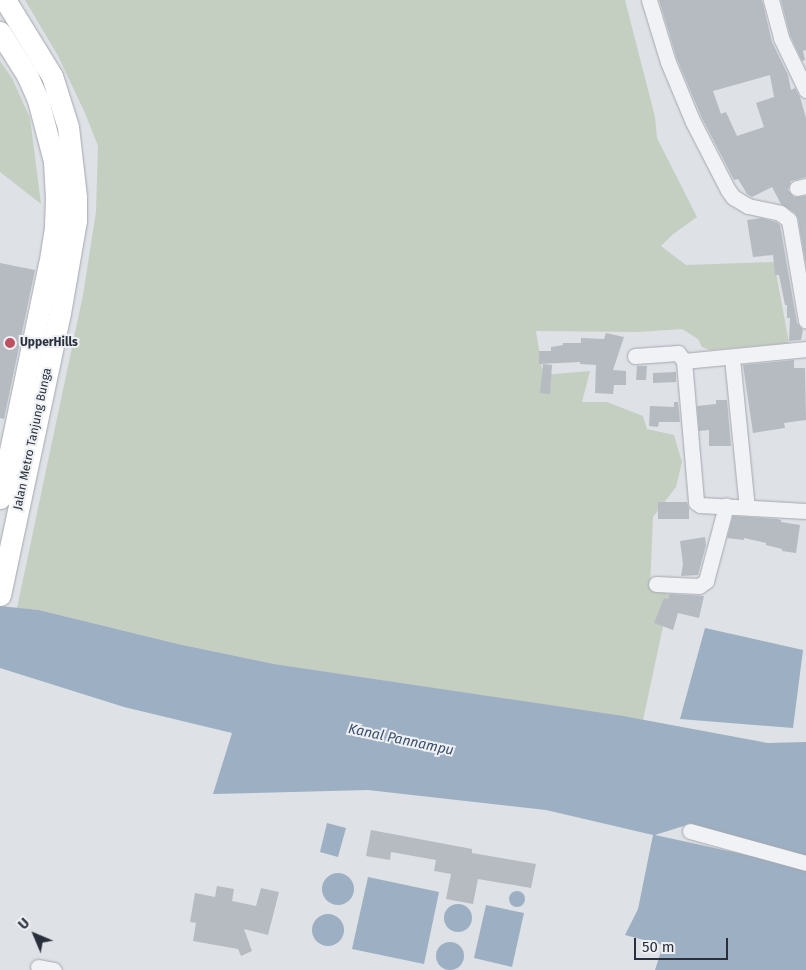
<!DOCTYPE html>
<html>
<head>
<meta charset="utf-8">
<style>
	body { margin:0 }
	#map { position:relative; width:806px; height:970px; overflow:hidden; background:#dee1e6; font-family:"Fira Sans",sans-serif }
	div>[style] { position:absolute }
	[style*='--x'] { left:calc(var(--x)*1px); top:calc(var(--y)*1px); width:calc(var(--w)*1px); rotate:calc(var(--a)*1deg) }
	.green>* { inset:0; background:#c4cfc1 }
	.water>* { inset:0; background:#9dafc2 }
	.round { border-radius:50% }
	.building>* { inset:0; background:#b6bbc2 }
	.roads { filter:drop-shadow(0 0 1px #a4a8af) drop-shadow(0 0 1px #a4a8af) }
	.street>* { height:15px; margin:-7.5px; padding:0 7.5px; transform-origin:7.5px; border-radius:7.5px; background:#f1f2f5 }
	.secondary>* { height:21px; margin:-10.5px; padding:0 10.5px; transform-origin:10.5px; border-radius:10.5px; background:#fff }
	.dots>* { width:14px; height:14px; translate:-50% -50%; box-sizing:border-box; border:2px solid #eef0f4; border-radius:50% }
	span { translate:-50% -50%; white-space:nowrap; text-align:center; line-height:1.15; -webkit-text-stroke:4px #eef0f4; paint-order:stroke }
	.poi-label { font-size:12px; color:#29303b; font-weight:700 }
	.left { translate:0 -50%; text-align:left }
	.street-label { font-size:12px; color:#29303b }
	.water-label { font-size:14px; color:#394e6a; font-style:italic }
	.north { position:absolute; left:10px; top:910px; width:50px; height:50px; -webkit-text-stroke:4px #eef0f4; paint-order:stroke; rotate:315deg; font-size:14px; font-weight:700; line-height:20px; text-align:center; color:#29303b }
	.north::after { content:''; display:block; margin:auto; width:18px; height:22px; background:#29303b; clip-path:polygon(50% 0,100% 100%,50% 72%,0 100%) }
	.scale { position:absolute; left:634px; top:938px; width:94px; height:22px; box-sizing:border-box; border:2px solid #29303b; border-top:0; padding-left:6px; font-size:15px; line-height:18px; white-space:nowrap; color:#29303b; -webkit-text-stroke:4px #eef0f4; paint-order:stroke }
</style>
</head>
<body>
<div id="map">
	<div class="green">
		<i style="clip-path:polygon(25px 0,625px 0,655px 117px,657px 138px,697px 217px,672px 235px,661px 246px,686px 265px,774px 262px,789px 343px,710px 350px,702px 347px,698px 339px,682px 329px,638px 332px,536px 331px,543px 375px,590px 371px,582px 402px,607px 402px,643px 416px,647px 429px,674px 435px,682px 462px,676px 487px,653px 517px,650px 590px,670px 594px,643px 720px,274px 664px,178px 644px,39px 610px,17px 608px,83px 295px,96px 212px,98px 146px,85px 113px,58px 56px)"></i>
		<i style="clip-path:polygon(0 61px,12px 78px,30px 118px,41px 204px,0 172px)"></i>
	</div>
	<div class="water">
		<i style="clip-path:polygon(0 606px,39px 610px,178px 644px,274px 664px,623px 716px,768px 743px,806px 742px,806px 856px,690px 824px,655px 835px,806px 868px,806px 970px,655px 970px,663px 945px,625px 935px,638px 909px,653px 835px,546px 810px,368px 790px,213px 794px,232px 733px,124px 707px,0 668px)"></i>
		<i style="clip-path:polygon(705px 628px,803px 650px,793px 728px,680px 719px)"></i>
		<i style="clip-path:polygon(327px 823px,346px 828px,338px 857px,320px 852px)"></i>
		<i class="round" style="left:322px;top:873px;width:32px;height:32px"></i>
		<i style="clip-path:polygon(368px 877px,439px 892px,424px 964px,352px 949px)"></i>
		<i class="round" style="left:509px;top:891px;width:16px;height:16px"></i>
		<i class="round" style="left:444px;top:904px;width:28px;height:28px"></i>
		<i style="clip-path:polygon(486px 905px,524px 913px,512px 967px,474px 958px)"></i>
		<i class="round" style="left:312px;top:914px;width:32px;height:32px"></i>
		<i class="round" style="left:436px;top:942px;width:28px;height:28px"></i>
	</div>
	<div class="building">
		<i style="clip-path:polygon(evenodd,659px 0,762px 0,772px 42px,788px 75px,791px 90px,795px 88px,800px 97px,806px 118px,806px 177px,791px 181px,788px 190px,794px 197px,806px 196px,806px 265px,798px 218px,795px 213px,781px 204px,772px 187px,752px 197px,747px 194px,738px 179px,734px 180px,702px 118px,677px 59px,659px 0,770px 75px,774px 97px,756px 103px,764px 127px,737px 136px,726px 112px,721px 114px,713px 91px,770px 75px)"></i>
		<i style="clip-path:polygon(781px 0,806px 0,806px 50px,803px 51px,805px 60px,802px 61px,790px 35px)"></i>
		<i style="clip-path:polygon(761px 218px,776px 222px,780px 225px,797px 323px,803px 330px,801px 340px,789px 341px,790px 318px,787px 318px,787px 305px,785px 305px,779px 275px,775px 275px,773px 255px,753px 257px,747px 220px)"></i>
		<i style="clip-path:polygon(0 263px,35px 270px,4px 419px,0 418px)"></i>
		<i style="clip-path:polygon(606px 333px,624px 337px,613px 370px,626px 371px,626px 385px,614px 385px,613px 394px,595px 393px,596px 365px,580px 364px,580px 362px,539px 364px,539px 351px,551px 351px,551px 347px,563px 345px,563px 343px,581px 343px,581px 338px,604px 339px)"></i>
		<i style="clip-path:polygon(794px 360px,794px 368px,805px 368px,806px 420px,784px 423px,785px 428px,753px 433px,743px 365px)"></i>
		<i style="clip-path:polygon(543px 364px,552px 365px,550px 394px,540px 393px)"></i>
		<i style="clip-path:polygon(637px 366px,647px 366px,646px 380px,636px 380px)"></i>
		<i style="clip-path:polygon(676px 372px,676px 382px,653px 383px,653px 373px)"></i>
		<i style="clip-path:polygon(716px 400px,727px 400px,731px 446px,709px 446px,709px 430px,699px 431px,697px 406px,716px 404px)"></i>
		<i style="clip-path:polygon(674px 402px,678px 402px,680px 422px,659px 422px,658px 427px,649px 426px,650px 406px,674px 407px)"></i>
		<i style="clip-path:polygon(658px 502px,687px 502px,689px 508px,689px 519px,658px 519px)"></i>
		<i style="clip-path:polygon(733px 516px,777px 519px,781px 520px,781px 522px,800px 525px,796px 553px,782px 551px,782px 549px,766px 545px,766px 543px,744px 538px,744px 540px,727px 538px)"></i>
		<i style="clip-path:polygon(705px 537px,706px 545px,698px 575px,681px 576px,683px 564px,680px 541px)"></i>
		<i style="clip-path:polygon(670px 594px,704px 596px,699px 618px,678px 613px,673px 630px,654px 623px,664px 598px,668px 599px)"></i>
		<i style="clip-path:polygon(371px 830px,472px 849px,472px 853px,536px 864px,531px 888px,478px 879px,473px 904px,446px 899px,451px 874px,434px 871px,436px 860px,391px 852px,390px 860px,366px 856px)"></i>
		<i style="clip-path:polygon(217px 886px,234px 889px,232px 901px,256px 906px,261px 888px,279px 892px,268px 935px,244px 929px,252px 951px,241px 956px,238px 949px,193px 941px,196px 923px,190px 922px,195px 893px,215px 897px)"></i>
	</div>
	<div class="roads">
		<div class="street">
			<i style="--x:649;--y:0;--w:65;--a:73"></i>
			<i style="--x:668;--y:62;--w:65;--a:67.4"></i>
			<i style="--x:693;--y:122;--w:76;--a:62.8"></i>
			<i style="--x:728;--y:190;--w:9;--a:54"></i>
			<i style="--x:733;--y:197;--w:17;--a:31"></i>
			<i style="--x:748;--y:206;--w:33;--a:12"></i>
			<i style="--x:780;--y:213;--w:11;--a:38"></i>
			<i style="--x:789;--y:220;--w:102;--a:80.4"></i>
			<i style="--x:771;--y:0;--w:39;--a:75"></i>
			<i style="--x:781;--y:38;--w:58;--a:64.3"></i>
			<i style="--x:797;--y:188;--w:9;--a:-13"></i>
			<i style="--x:635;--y:356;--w:43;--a:-4"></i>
			<i style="--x:678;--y:353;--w:10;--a:53"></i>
			<i style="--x:684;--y:361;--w:123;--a:-5.6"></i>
			<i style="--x:732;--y:358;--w:150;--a:84.3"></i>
			<i style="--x:684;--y:361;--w:142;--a:85.1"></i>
			<i style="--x:696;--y:502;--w:5;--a:37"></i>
			<i style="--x:700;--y:505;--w:106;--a:3.2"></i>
			<i style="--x:656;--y:584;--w:43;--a:2.7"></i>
			<i style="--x:699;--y:586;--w:9;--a:-36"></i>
			<i style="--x:706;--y:581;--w:78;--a:-75.1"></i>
			<i style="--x:690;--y:831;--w:120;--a:15.4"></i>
			<i style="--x:38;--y:967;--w:16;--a:11"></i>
		</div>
		<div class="secondary">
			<i style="--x:0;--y:32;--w:51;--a:57.9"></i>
			<i style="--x:27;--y:75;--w:27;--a:66"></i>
			<i style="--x:38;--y:100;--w:63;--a:75.3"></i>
			<i style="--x:54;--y:161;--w:36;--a:87"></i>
			<i style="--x:56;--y:197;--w:31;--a:92"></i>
			<i style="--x:55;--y:228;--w:36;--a:99"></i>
			<i style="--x:49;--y:264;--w:239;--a:101.8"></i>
			<i style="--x:0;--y:595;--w:288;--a:-78"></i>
			<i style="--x:60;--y:313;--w:94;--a:-80.2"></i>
			<i style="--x:76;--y:220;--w:23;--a:-90"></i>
			<i style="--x:76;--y:197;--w:70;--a:-96.5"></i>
			<i style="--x:68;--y:127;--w:53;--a:-107.4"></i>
			<i style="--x:52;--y:76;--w:89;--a:-121.7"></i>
		</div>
	</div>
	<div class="dots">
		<i style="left:10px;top:343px;background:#bd5161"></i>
	</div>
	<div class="poi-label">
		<span class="left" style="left:20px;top:343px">UpperHills</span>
	</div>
	<div class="street-label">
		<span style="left:33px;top:439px;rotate:-78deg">Jalan Metro Tanjung Bunga</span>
	</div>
	<div class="water-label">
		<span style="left:401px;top:740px;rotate:12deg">Kanal Pannampu</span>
	</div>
	<div class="north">U</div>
	<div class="scale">50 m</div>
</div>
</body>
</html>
